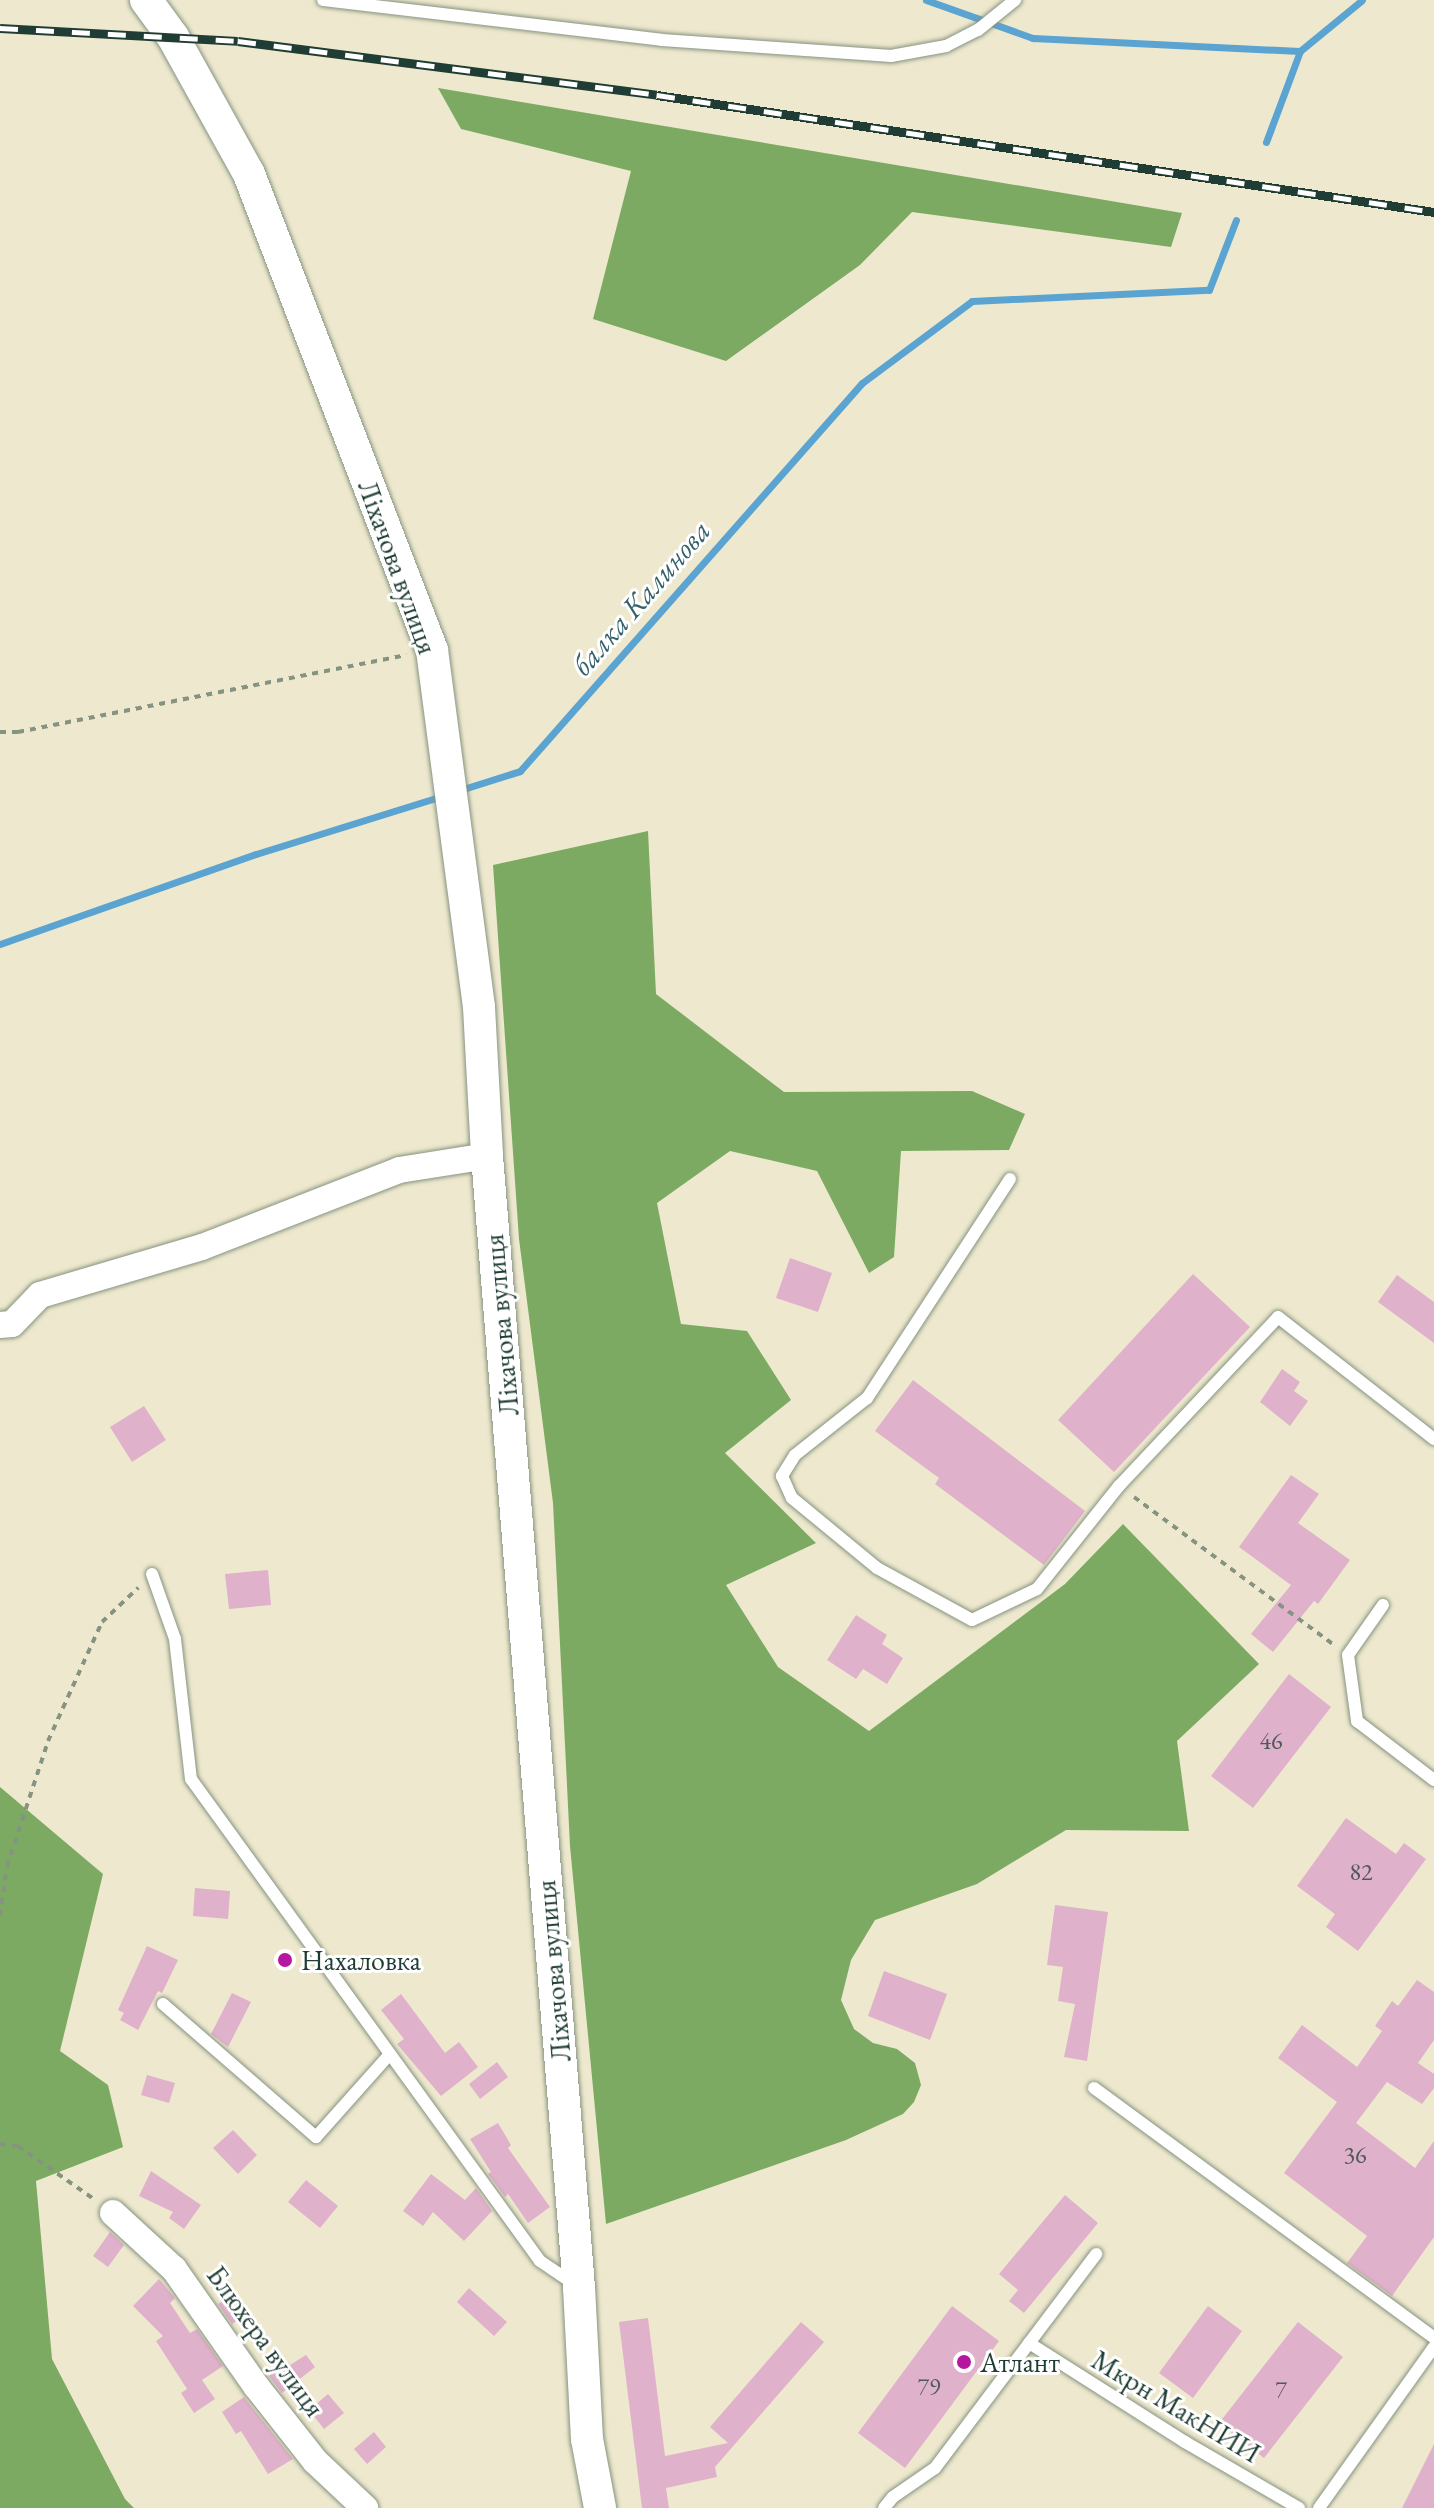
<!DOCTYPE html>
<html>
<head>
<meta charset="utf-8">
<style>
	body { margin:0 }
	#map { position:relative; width:1434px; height:2508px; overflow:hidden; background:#eee9ce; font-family:"EB Garamond",serif }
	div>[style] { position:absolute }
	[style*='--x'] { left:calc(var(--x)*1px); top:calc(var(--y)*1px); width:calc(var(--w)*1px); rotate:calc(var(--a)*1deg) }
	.forest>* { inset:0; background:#7caa62 }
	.stream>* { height:7px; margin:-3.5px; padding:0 3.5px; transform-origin:3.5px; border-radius:3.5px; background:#5ba4d2 }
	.building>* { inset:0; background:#e0b1cb }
	.path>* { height:4px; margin-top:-2px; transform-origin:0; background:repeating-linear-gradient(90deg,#869381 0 6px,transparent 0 12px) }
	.roads { filter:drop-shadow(0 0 2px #869381) drop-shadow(0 0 2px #869381) }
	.service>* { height:12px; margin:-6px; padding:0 6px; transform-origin:6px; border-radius:6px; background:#fff }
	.minor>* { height:26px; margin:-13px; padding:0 13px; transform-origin:13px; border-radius:13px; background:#fff }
	.tertiary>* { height:32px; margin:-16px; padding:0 16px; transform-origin:16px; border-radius:16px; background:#fff }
	.rail>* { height:9px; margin-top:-4.5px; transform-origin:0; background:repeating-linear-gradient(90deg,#fff 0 18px,#1f3d34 0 36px); box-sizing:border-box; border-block:2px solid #1f3d34 }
	.dots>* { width:22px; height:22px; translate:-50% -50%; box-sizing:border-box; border:4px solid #fff; border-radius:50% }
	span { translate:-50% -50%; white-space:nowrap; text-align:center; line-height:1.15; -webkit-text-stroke:6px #fff; paint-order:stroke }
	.number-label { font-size:24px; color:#4f5a5a }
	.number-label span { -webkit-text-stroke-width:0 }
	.street-label { font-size:28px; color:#1f3d34 }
	.poi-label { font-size:28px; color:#1f3d34 }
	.left { translate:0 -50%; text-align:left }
	.water-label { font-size:30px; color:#34616b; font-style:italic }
</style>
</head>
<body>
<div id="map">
	<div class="forest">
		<i style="clip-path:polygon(438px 88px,1182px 213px,1171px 247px,912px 212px,860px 265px,726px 361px,593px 319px,631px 171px,461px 129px)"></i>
		<i style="clip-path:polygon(648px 831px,656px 994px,784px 1092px,972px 1091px,1025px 1114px,1009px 1150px,901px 1151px,894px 1257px,869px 1273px,817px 1171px,730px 1151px,657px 1203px,681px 1324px,747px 1331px,791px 1400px,725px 1453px,816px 1543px,726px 1585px,778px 1667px,869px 1731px,1065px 1584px,1123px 1524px,1259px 1664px,1177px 1741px,1189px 1831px,1066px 1830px,977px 1884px,875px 1920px,851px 1960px,841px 2000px,854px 2029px,873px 2043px,897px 2049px,915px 2063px,921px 2085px,914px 2102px,903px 2114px,846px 2140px,606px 2224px,570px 1846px,553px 1503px,519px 1239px,493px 865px)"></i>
		<i style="clip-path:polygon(0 1787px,103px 1874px,60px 2051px,108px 2085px,123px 2147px,36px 2181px,52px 2359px,125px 2499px,134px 2508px,0 2508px)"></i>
	</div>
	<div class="stream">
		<i style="--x:926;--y:0;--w:114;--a:19.6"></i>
		<i style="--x:1033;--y:38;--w:267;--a:2.8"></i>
		<i style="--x:1266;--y:142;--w:97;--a:-69.5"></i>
		<i style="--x:1300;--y:51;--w:80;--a:-39.4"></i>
		<i style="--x:457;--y:791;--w:66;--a:-17.6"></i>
		<i style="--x:520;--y:771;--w:517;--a:-48.61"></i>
		<i style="--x:862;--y:383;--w:137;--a:-36.7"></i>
		<i style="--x:972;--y:301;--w:237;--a:-2.7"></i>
		<i style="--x:1209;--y:290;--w:75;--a:-68.9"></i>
		<i style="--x:0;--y:944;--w:271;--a:-19.4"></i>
		<i style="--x:256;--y:854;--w:195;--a:-17.3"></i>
	</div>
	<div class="building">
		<i style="clip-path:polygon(790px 1258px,832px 1273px,818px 1312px,776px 1298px)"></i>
		<i style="clip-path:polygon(1193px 1274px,1250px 1327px,1114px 1472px,1058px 1420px)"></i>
		<i style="clip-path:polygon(1397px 1275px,1434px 1302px,1434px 1343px,1378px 1302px)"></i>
		<i style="clip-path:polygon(1282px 1369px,1300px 1382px,1294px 1391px,1308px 1401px,1290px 1426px,1260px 1402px)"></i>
		<i style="clip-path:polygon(913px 1380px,1085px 1511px,1044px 1565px,935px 1484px,939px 1478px,875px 1431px)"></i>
		<i style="clip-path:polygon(144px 1406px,166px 1440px,132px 1462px,110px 1427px)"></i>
		<i style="clip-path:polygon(1291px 1475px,1319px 1494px,1298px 1523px,1350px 1560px,1318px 1604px,1314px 1601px,1273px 1652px,1251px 1634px,1291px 1585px,1239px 1547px)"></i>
		<i style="clip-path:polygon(268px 1570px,271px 1605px,229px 1609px,225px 1574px)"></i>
		<i style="clip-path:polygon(856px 1615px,887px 1635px,882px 1644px,903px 1658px,887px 1684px,863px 1669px,856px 1679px,827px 1660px)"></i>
		<i style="clip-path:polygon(1289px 1674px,1331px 1707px,1253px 1808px,1211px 1776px)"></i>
		<i style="clip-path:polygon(1346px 1818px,1396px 1854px,1404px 1843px,1426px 1859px,1358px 1951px,1326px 1927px,1335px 1914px,1297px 1886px)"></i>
		<i style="clip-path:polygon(195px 1888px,230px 1891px,228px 1919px,193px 1916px)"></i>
		<i style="clip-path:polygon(1055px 1905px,1108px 1912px,1087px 2061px,1064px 2057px,1075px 2004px,1058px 2001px,1063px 1967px,1047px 1965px)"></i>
		<i style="clip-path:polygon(147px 1946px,178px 1960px,162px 1993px,158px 1991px,138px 2030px,120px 2020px,124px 2013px,118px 2010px)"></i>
		<i style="clip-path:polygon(884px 1971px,947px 1994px,930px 2040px,868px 2016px)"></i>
		<i style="clip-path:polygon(1417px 1980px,1434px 1992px,1434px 2040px,1418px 2063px,1434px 2074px,1434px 2088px,1422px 2104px,1387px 2082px,1356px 2123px,1415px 2168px,1434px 2141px,1434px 2237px,1392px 2296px,1347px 2263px,1367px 2236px,1284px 2173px,1337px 2102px,1278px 2058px,1302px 2025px,1357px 2067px,1382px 2031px,1375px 2026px,1392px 2001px,1398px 2006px)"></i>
		<i style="clip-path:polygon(232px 1993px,251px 2002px,228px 2047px,211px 2034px)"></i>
		<i style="clip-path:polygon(401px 1994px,445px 2053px,459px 2042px,478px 2067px,441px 2096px,397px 2044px,404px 2039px,381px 2010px)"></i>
		<i style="clip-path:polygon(497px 2062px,508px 2077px,480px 2099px,469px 2084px)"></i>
		<i style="clip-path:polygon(147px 2075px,175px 2083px,169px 2103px,141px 2095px)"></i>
		<i style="clip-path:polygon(498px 2123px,511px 2145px,508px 2148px,550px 2207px,528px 2223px,508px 2194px,505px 2197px,488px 2174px,491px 2172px,470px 2139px)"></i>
		<i style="clip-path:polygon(233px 2130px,257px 2155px,238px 2174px,213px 2148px)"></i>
		<i style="clip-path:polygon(151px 2171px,201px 2205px,184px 2229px,169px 2218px,173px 2212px,139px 2196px)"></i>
		<i style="clip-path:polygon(431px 2174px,465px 2200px,476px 2188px,492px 2211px,464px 2241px,433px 2212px,423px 2226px,403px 2211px)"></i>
		<i style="clip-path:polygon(306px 2180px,338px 2206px,320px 2228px,288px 2202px)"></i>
		<i style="clip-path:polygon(1065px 2195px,1098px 2223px,1024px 2313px,1009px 2301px,1018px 2290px,999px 2274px)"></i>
		<i style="clip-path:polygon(110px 2232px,124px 2245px,108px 2267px,93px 2256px)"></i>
		<i style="clip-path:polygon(159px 2279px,175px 2298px,170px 2303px,190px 2333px,197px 2329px,223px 2366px,202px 2380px,215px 2399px,194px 2413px,181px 2393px,187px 2389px,156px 2341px,163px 2336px,133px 2306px)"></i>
		<i style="clip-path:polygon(469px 2288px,507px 2322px,494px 2336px,457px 2302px)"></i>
		<i style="clip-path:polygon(235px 2293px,248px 2314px,232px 2324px,218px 2304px)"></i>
		<i style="clip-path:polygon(952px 2306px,999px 2341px,905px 2468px,858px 2433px)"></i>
		<i style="clip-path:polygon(1208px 2306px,1242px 2331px,1193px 2398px,1159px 2373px)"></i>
		<i style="clip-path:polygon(648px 2318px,665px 2456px,728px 2443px,710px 2427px,801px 2322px,824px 2342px,715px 2467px,717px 2477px,666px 2488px,669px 2508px,642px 2508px,619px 2322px)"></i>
		<i style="clip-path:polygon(1298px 2322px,1343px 2357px,1264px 2458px,1219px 2423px)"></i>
		<i style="clip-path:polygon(306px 2355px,315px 2367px,282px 2393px,269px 2376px,288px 2362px,290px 2365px)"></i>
		<i style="clip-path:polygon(328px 2394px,344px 2413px,324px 2429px,309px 2410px)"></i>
		<i style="clip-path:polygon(244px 2397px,293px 2459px,268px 2474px,241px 2431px,236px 2434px,222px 2412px)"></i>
		<i style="clip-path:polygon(374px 2432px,386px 2447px,367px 2464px,354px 2449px)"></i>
		<i style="clip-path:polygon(1434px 2444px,1434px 2508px,1402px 2508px)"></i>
	</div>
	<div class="path">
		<i style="--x:0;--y:732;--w:18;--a:0"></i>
		<i style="--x:18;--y:732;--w:396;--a:-11.2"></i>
		<i style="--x:1134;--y:1497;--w:247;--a:36.5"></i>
		<i style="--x:0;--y:1916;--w:50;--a:-82"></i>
		<i style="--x:7;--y:1866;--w:132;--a:-71.8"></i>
		<i style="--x:48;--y:1741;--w:131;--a:-65.6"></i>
		<i style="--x:102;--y:1622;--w:50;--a:-43.4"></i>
		<i style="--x:0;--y:2144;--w:18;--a:6"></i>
		<i style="--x:18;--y:2146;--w:94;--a:35"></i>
	</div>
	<div class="roads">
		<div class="service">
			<i style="--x:323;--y:0;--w:341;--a:6.7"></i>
			<i style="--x:662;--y:40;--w:230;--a:4"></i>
			<i style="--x:891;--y:56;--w:56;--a:-10.3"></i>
			<i style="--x:946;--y:46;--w:36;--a:-27"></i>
			<i style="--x:978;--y:30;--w:48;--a:-39"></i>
			<i style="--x:1010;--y:1179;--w:262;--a:123.1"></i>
			<i style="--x:867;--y:1398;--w:92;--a:141.6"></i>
			<i style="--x:795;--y:1455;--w:25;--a:122"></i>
			<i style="--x:782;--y:1476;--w:24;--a:66"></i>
			<i style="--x:792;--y:1498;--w:110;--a:39.5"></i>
			<i style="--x:877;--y:1568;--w:108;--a:28.7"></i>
			<i style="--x:972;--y:1620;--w:72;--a:-25.5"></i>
			<i style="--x:1037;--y:1589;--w:132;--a:-51.5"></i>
			<i style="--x:1119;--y:1486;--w:232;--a:-46.7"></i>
			<i style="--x:1278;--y:1317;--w:198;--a:38"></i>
			<i style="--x:152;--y:1574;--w:69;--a:70.5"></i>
			<i style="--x:175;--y:1639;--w:141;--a:83.5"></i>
			<i style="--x:191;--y:1779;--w:595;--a:54.09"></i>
			<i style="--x:540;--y:2261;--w:40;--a:34"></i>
			<i style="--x:1383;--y:1605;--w:61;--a:125"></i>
			<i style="--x:1348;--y:1655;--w:67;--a:82.2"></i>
			<i style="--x:1357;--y:1721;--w:97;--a:37.5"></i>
			<i style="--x:163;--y:2004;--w:203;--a:41"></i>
			<i style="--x:316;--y:2137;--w:110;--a:-48.3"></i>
			<i style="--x:1094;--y:2088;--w:422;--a:36.3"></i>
			<i style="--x:1029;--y:2343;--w:185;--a:32.4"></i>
			<i style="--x:1185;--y:2442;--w:132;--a:30.1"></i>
			<i style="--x:884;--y:2508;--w:14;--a:-51"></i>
			<i style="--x:893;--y:2497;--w:51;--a:-34.6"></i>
			<i style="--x:935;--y:2468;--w:268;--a:-53"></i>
			<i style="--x:1319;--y:2508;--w:198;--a:-54.5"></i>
		</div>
		<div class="minor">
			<i style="--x:0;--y:1325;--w:12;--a:-5"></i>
			<i style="--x:12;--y:1324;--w:40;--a:-46"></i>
			<i style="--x:40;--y:1295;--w:169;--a:-16.5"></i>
			<i style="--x:202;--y:1247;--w:212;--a:-21.3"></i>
			<i style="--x:399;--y:1170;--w:89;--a:-9"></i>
			<i style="--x:113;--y:2213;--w:83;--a:42.6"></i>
			<i style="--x:174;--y:2269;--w:143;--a:55"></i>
			<i style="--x:256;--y:2386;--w:95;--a:51.8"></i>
			<i style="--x:315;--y:2461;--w:69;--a:43.2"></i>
		</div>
		<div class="tertiary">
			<i style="--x:146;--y:0;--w:46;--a:53.9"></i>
			<i style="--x:173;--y:37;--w:157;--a:61"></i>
			<i style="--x:249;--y:174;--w:510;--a:68.97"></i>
			<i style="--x:432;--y:650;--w:360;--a:82.5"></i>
			<i style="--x:479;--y:1007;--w:149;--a:86.9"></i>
			<i style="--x:487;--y:1156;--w:1135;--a:85.35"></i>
			<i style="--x:579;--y:2287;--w:152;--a:87"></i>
			<i style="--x:587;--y:2439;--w:70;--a:79.3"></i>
		</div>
	</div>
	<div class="rail">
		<i style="--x:0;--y:28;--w:238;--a:3.1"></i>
		<i style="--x:238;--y:41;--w:422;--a:7.3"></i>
		<i style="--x:657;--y:95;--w:786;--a:8.56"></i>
	</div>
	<div class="dots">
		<i style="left:285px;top:1960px;background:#b5179e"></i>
		<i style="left:964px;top:2362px;background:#b5179e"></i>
	</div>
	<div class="number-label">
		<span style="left:1271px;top:1741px">46</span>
		<span style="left:1361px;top:1872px">82</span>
		<span style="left:1355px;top:2155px">36</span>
		<span style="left:929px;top:2387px">79</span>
		<span style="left:1281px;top:2390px">7</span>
	</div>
	<div class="street-label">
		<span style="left:398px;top:567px;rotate:70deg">Ліхачова вулиця</span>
		<span style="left:501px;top:1325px;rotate:-95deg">Ліхачова вулиця</span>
		<span style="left:553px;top:1971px;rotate:-95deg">Ліхачова вулиця</span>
		<span style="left:266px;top:2341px;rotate:54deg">Блюхера вулиця</span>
		<span style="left:1176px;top:2406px;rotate:31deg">Мкрн МакНИИ</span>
	</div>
	<div class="poi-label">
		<span class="left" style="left:301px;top:1960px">Нахаловка</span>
		<span class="left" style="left:980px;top:2362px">Атлант</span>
	</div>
	<div class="water-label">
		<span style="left:641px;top:598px;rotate:-49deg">балка Калинова</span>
	</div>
</div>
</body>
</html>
